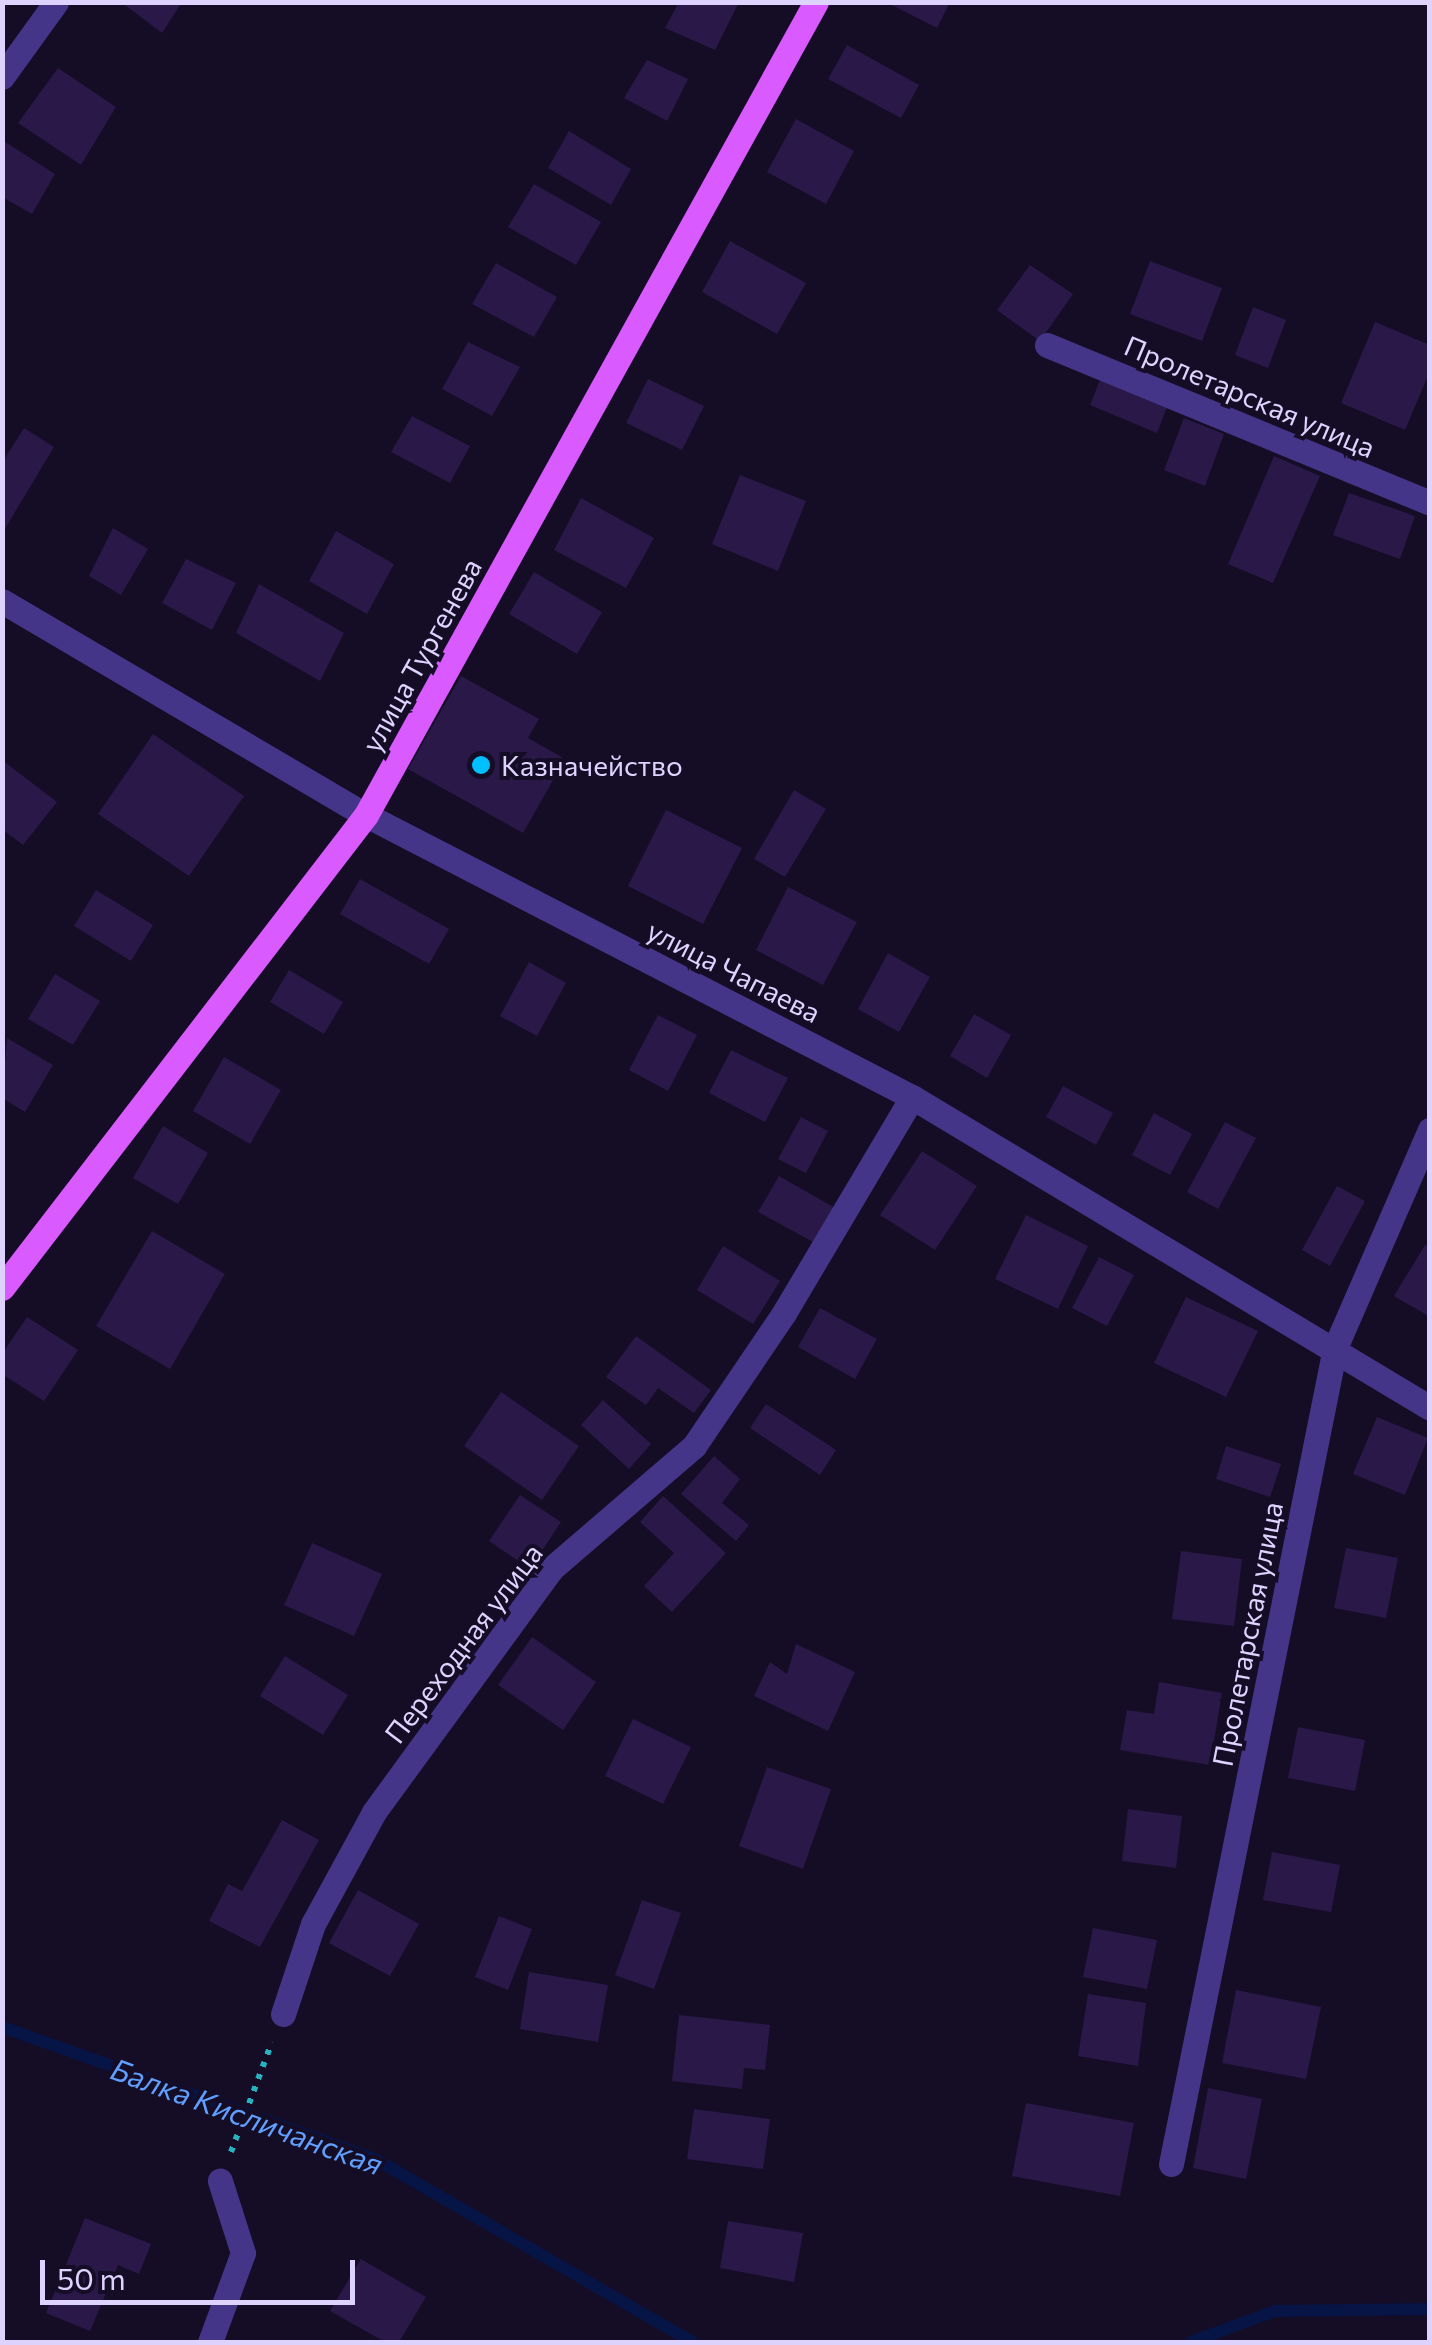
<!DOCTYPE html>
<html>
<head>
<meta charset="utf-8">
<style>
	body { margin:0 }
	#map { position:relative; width:1432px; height:2345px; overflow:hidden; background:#150d26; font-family:Commissioner,sans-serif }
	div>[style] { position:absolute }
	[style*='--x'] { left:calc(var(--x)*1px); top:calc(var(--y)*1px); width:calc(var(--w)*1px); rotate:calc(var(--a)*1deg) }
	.stream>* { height:12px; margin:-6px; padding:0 6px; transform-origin:6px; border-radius:6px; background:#071446 }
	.building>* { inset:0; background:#291848 }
	.path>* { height:6px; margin-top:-3px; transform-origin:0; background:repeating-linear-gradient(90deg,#27b2bf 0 5px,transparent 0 13px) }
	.minor>* { height:25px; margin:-12.5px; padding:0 12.5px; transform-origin:12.5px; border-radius:12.5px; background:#443588 }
	.major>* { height:25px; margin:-12.5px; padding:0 12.5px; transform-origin:12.5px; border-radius:12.5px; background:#d95aff }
	.dots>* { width:28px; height:28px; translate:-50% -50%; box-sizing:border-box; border:5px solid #150d26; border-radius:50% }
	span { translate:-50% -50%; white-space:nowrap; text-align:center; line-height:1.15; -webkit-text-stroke:8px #150d26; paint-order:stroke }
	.street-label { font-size:28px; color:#ded3ff }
	.poi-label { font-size:28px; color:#ded3ff }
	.left { translate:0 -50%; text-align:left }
	.water-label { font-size:30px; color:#619fff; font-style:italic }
	.frame { position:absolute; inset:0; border:5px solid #ded3ff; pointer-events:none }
	.scale { position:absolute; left:40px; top:2260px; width:315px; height:45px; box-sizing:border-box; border:5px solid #ded3ff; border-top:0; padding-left:12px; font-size:30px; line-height:35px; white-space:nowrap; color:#ded3ff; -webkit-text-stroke:8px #150d26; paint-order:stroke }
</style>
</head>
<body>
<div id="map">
	<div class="stream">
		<i style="--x:2;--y:2027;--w:398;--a:19.5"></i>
		<i style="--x:377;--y:2160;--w:364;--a:30"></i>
		<i style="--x:1191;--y:2342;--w:90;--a:-20.3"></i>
		<i style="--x:1275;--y:2311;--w:155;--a:-0.7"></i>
	</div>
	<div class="building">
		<i style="clip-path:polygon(121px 2px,182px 2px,162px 33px)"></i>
		<i style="clip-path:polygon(679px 2px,739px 2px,715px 50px,665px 28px)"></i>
		<i style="clip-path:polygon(886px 2px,950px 2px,937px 28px)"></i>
		<i style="clip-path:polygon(847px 45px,919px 85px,901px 118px,828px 79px)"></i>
		<i style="clip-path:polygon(647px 60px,688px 79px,667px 121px,624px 98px)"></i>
		<i style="clip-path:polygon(58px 68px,116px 107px,81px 165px,18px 123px)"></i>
		<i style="clip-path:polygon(796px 119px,854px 151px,826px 204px,767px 172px)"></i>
		<i style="clip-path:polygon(569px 131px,631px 169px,611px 205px,548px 168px)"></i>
		<i style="clip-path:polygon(2px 140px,55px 174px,32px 214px,2px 197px)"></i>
		<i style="clip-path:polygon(534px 184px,601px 222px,576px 265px,508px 227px)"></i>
		<i style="clip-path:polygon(730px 241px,806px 283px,777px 334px,702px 292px)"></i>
		<i style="clip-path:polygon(1150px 261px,1222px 288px,1202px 341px,1130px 314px)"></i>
		<i style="clip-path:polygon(496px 263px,557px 297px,534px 337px,472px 304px)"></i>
		<i style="clip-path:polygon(1030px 265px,1073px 294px,1040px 341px,997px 310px)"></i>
		<i style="clip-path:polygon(1253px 307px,1286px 320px,1268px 368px,1235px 355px)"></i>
		<i style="clip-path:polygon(1375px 322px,1430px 345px,1430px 371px,1405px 430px,1341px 403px)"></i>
		<i style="clip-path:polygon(468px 342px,520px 367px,492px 416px,442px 389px)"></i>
		<i style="clip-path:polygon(648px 379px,704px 406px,682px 450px,626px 423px)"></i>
		<i style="clip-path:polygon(1100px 380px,1167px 407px,1157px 433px,1090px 405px)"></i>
		<i style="clip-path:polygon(412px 416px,470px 446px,450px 483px,391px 452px)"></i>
		<i style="clip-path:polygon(1184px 418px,1224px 434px,1205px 486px,1164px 470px)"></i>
		<i style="clip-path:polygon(24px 428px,54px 447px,3px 532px,3px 461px)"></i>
		<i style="clip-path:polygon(1274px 456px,1320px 476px,1273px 583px,1228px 564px)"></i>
		<i style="clip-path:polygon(740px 475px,806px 501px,778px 571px,712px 544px)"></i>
		<i style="clip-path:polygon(1349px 493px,1415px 516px,1400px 559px,1333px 535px)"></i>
		<i style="clip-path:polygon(581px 498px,654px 538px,626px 588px,554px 550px)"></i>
		<i style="clip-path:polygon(113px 528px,148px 549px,121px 595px,89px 576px)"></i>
		<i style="clip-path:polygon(336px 531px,394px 564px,367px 614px,309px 581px)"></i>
		<i style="clip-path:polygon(186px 559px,236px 583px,212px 630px,162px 603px)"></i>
		<i style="clip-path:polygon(534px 572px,602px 612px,577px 654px,509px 614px)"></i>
		<i style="clip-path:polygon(259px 584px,344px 633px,320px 681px,236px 633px)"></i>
		<i style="clip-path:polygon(461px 676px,539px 719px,528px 738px,565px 759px,523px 833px,408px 769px)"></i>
		<i style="clip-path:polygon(153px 734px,244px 796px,189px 876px,98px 814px)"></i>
		<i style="clip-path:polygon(2px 760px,57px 802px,23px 845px,2px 829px)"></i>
		<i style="clip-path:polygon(794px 790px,826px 809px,785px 877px,754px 859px)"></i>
		<i style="clip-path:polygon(666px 810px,742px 848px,703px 924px,628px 886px)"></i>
		<i style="clip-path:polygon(360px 879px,449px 929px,429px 964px,340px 914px)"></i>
		<i style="clip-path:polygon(788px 887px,857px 922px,823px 985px,756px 950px)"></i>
		<i style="clip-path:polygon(96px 890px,153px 925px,131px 961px,74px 926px)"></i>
		<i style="clip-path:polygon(888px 953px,930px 977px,899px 1032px,858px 1009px)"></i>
		<i style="clip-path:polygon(529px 962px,566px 983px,537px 1036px,500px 1016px)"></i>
		<i style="clip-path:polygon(289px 970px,343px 1002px,324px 1034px,270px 1002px)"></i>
		<i style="clip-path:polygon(55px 974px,100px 1001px,73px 1045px,28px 1019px)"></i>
		<i style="clip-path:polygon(974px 1014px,1011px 1035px,987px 1078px,950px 1056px)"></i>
		<i style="clip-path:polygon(658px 1015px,697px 1035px,668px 1091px,629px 1070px)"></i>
		<i style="clip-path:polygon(7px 1038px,53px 1065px,25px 1112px,2px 1098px)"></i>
		<i style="clip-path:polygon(731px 1050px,788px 1078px,765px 1122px,709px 1093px)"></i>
		<i style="clip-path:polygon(224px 1057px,281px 1090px,250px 1144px,193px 1111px)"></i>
		<i style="clip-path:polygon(1063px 1086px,1113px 1113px,1096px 1145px,1046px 1117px)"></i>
		<i style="clip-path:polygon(1154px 1113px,1192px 1134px,1170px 1175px,1132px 1155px)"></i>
		<i style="clip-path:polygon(801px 1117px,828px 1131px,806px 1173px,778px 1159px)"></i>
		<i style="clip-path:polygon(1225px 1122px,1256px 1138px,1218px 1209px,1187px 1192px)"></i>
		<i style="clip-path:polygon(163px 1126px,208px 1153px,178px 1204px,133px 1178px)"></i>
		<i style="clip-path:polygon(922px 1151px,977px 1186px,935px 1250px,880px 1215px)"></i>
		<i style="clip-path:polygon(779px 1176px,835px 1208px,815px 1243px,758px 1212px)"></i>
		<i style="clip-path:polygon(1337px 1186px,1365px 1201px,1330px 1266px,1302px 1250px)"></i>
		<i style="clip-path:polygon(1026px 1215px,1088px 1246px,1058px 1309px,995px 1279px)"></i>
		<i style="clip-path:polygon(152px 1231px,225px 1274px,170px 1369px,96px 1326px)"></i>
		<i style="clip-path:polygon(1425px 1245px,1430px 1247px,1430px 1317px,1394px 1296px)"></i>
		<i style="clip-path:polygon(723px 1246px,780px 1281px,753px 1324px,697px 1290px)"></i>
		<i style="clip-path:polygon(1099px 1257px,1134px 1275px,1107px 1326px,1072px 1308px)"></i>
		<i style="clip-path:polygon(1186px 1297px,1258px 1331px,1226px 1397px,1154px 1363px)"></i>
		<i style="clip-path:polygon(820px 1308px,877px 1339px,855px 1379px,798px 1347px)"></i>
		<i style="clip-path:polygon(27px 1317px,78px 1350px,44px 1401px,2px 1374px,2px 1354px)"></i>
		<i style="clip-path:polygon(636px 1336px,711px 1390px,694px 1413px,658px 1388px,646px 1405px,606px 1377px)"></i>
		<i style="clip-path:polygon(501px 1392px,579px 1446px,542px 1500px,464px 1446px)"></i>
		<i style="clip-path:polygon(603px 1400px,651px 1444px,629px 1469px,581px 1425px)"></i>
		<i style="clip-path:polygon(766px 1404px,836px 1450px,820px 1475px,750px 1428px)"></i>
		<i style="clip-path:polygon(1377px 1417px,1428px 1438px,1405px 1495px,1353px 1474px)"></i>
		<i style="clip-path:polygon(1226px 1446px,1281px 1464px,1270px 1497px,1216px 1479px)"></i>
		<i style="clip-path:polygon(714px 1456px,740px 1479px,722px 1503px,749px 1525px,736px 1541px,681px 1494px)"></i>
		<i style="clip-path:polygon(520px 1495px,561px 1522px,530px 1569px,489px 1541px)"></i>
		<i style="clip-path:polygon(663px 1496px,726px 1553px,672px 1612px,644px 1586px,674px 1553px,640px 1522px)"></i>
		<i style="clip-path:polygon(312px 1543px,382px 1574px,354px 1636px,284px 1605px)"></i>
		<i style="clip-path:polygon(1346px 1548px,1398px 1558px,1386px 1618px,1334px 1608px)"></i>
		<i style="clip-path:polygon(1181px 1551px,1242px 1559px,1234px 1626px,1172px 1619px)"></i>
		<i style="clip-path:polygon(532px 1637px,596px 1682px,563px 1730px,498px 1685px)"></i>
		<i style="clip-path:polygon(796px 1644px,855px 1672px,828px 1731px,754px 1696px,770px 1662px,787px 1674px)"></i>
		<i style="clip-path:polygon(285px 1656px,348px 1695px,323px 1735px,260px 1696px)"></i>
		<i style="clip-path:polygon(1159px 1682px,1222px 1693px,1210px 1765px,1120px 1750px,1127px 1710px,1154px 1714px)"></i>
		<i style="clip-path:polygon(633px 1719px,691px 1747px,663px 1804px,605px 1776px)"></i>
		<i style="clip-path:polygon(1298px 1727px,1365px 1740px,1355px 1791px,1288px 1778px)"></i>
		<i style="clip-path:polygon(767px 1767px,831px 1789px,803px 1869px,739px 1846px)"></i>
		<i style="clip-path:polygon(1128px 1809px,1182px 1816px,1176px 1868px,1122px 1861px)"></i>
		<i style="clip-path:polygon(282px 1820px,319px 1840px,260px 1947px,209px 1921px,228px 1884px,242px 1891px)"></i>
		<i style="clip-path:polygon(1272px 1852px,1340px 1865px,1331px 1912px,1263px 1900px)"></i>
		<i style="clip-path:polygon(358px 1890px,419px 1924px,390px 1976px,329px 1943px)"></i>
		<i style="clip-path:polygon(642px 1900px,681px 1913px,654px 1989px,615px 1975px)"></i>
		<i style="clip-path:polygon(499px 1916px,532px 1929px,508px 1990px,475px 1977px)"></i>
		<i style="clip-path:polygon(1093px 1928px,1157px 1940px,1147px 1989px,1083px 1977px)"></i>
		<i style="clip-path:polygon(529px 1972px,608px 1985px,598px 2042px,520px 2029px)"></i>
		<i style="clip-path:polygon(1236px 1990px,1321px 2007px,1306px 2079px,1222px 2063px)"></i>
		<i style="clip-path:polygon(1088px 1994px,1146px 2003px,1138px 2066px,1078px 2056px)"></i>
		<i style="clip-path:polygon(679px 2015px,770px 2025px,765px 2070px,744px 2068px,742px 2089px,672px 2081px)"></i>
		<i style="clip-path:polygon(1208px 2088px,1262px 2099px,1246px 2179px,1193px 2168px)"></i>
		<i style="clip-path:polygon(1026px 2103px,1134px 2123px,1120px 2196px,1012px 2176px)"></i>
		<i style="clip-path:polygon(694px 2109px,770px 2119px,763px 2169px,687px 2159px)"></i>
		<i style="clip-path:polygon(85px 2218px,151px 2244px,139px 2274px,118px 2265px,90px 2331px,46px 2313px)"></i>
		<i style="clip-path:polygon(728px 2221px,803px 2233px,794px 2282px,720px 2268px)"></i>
		<i style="clip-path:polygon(361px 2259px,426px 2297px,399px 2342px,385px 2342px,330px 2311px)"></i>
	</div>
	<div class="path">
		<i style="--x:231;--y:2152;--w:117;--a:-69.6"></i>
	</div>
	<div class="minor">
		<i style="--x:2;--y:77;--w:92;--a:-54.2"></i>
		<i style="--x:1047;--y:345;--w:414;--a:22.4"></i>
		<i style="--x:2;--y:601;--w:422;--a:30.5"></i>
		<i style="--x:366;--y:815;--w:615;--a:27.32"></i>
		<i style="--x:912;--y:1097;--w:604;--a:30.98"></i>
		<i style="--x:283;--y:2014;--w:95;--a:-71.6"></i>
		<i style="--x:313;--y:1924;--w:128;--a:-61.4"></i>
		<i style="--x:374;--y:1812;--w:301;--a:-53.9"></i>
		<i style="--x:551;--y:1569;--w:189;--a:-40.7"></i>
		<i style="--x:694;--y:1446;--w:161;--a:-55.9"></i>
		<i style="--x:784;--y:1313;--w:251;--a:-59.3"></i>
		<i style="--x:1171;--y:2164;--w:832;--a:-78.64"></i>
		<i style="--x:1335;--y:1348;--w:238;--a:-66.5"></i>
		<i style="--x:210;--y:2342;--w:95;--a:-69.7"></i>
		<i style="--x:243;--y:2253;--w:76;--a:-107.7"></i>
	</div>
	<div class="major">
		<i style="--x:2;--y:1288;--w:597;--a:-52.42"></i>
		<i style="--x:366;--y:815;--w:929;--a:-61.04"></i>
	</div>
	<div class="dots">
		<i style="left:481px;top:765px;background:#00bffe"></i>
	</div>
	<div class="street-label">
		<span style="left:1250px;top:396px;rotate:23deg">Пролетарская улица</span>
		<span style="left:421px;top:655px;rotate:-61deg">улица Тургенева</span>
		<span style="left:734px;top:971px;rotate:27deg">улица Чапаева</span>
		<span style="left:1247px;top:1634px;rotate:-79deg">Пролетарская улица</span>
		<span style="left:463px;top:1643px;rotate:-53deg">Переходная улица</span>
	</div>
	<div class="poi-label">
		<span class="left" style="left:501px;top:765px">Казначейство</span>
	</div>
	<div class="water-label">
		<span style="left:247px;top:2116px;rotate:20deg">Балка Кисличанская</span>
	</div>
	<div class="frame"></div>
	<div class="scale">50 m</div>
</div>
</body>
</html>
